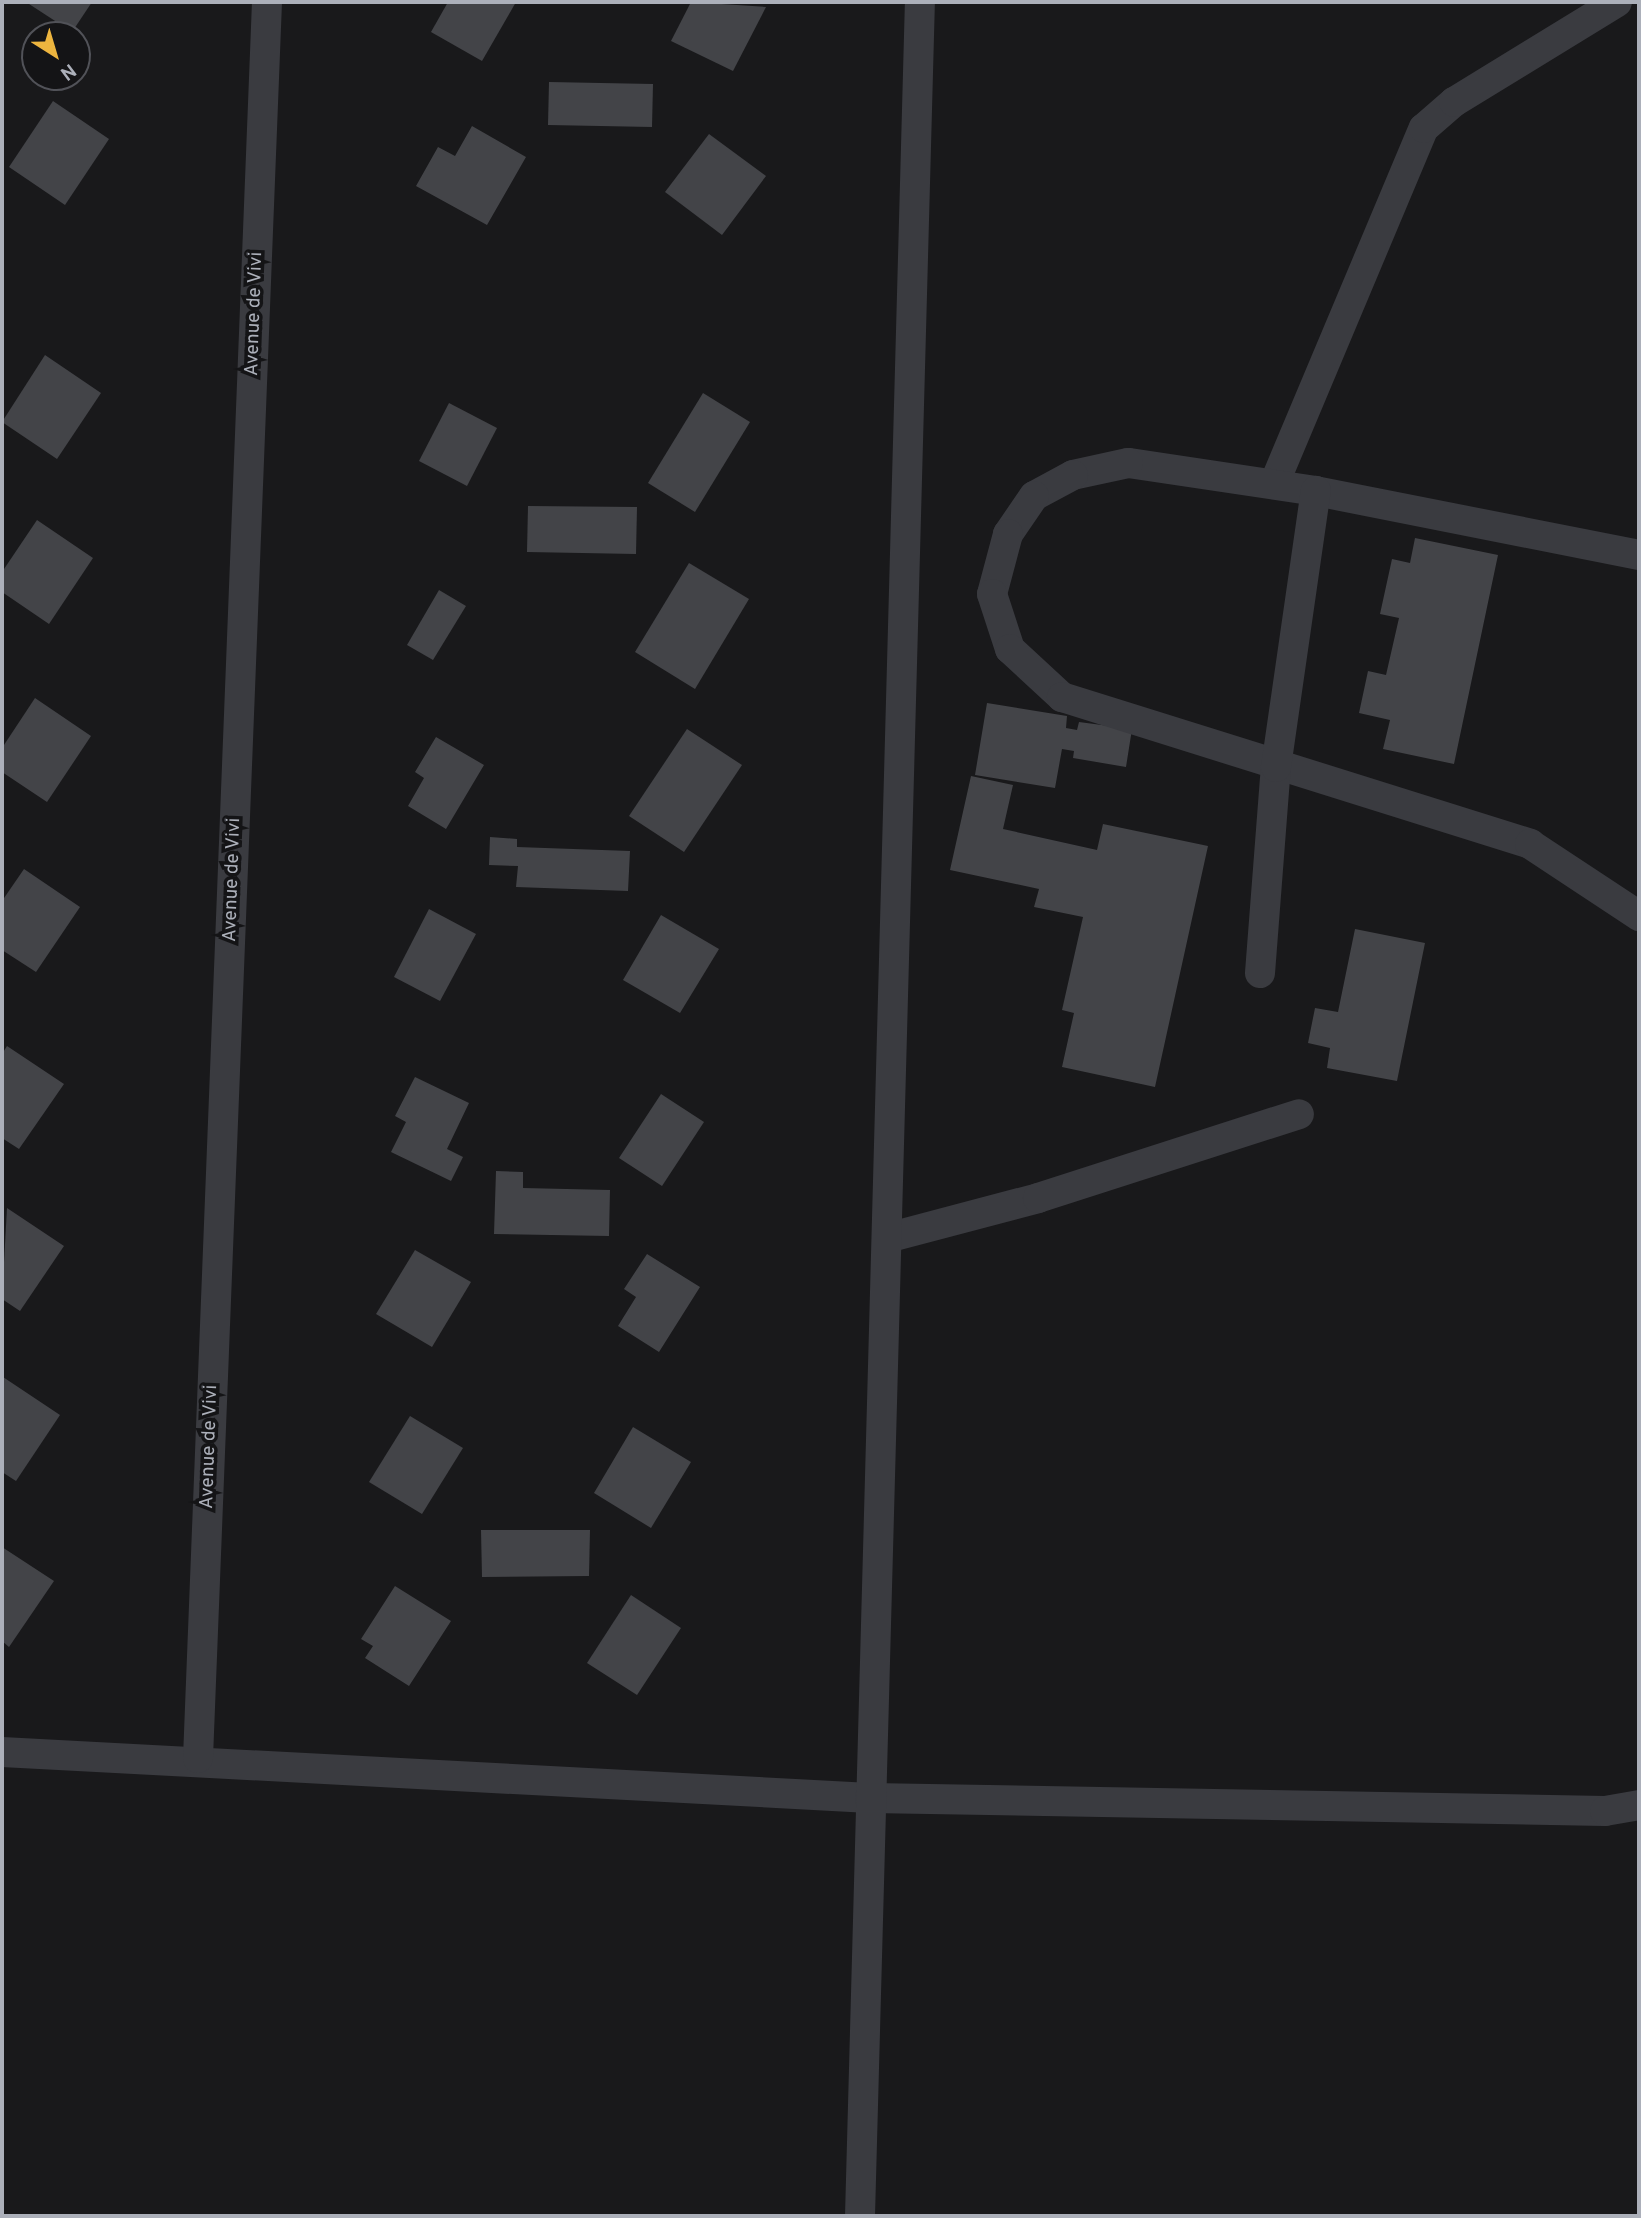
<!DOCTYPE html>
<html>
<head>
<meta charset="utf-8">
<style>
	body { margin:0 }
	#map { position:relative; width:1641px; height:2218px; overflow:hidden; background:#19191b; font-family:Overpass,sans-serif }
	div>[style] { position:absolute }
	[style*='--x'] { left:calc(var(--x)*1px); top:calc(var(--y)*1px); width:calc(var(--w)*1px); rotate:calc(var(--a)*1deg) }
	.building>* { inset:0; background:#434448 }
	.minor>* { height:30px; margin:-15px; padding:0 15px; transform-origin:15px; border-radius:15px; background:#3a3b40 }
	span { translate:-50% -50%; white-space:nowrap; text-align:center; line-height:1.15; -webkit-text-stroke:7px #141416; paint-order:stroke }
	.street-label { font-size:19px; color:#acb0ba }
	.frame { position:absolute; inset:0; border:4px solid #acb0ba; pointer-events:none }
	.north { position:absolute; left:21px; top:21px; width:70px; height:70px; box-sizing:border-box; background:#141416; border:2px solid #515258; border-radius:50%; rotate:143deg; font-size:19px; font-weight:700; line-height:28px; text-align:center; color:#acb0ba }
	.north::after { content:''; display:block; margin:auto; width:24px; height:32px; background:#edb53f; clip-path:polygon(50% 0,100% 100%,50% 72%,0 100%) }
</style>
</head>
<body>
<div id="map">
	<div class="building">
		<i style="clip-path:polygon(26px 2px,92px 2px,72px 32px)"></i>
		<i style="clip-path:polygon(448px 2px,516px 2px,482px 61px,431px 32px)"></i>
		<i style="clip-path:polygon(691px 2px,766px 7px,733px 71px,671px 41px)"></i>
		<i style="clip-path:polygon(549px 82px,653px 84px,652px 127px,548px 125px)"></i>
		<i style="clip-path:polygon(53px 101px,109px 139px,65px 205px,9px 167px)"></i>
		<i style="clip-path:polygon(472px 126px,526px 157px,487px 225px,416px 186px,438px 147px,455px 156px)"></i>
		<i style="clip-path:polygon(709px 134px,766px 176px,722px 235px,665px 192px)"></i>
		<i style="clip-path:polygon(45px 355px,101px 393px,57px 459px,2px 422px)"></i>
		<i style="clip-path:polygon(703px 393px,750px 422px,695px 512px,648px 483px)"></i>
		<i style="clip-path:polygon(449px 403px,497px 428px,467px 486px,419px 461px)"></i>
		<i style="clip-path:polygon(528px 506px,637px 507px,636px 554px,527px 552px)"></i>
		<i style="clip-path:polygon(37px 520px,93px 558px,49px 624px,2px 592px,2px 572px)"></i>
		<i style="clip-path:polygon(1415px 538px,1498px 555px,1454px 764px,1383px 749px,1390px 720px,1359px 713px,1368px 671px,1386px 675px,1399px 618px,1380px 614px,1392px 559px,1410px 563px)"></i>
		<i style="clip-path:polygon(689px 563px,749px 599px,695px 689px,635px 652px)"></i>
		<i style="clip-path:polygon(439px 590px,466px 606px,433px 660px,407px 645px)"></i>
		<i style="clip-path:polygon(35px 698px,91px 736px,47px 802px,2px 772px,2px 748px)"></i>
		<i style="clip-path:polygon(987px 703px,1067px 716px,1066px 728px,1077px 730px,1079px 722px,1132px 729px,1126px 767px,1073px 758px,1074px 751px,1062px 749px,1055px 788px,975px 775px)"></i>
		<i style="clip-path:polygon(687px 729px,742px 765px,684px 852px,629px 816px)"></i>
		<i style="clip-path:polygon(436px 737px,484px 765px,446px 829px,408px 806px,424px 778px,415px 772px)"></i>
		<i style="clip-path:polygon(971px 776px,1013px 785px,1003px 829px,1097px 850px,1103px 824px,1208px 846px,1155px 1087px,1062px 1067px,1074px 1013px,1062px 1010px,1083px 917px,1034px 907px,1039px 889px,950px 870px)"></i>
		<i style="clip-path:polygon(490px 837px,517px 839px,517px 847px,630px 851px,628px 891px,516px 887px,518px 866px,489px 865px)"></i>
		<i style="clip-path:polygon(24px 869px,80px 907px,36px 972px,2px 950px,2px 901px)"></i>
		<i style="clip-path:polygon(429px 909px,476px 934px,440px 1001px,394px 977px)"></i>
		<i style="clip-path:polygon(661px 915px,719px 949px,680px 1013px,623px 980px)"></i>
		<i style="clip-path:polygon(1355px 929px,1425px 943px,1397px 1081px,1327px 1068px,1330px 1048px,1308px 1043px,1315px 1008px,1338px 1012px)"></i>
		<i style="clip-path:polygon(7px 1046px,64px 1084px,19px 1149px,2px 1138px,2px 1054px)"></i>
		<i style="clip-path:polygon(415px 1077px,469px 1103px,447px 1149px,463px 1157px,451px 1181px,391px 1152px,406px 1122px,395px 1116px)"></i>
		<i style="clip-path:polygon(661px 1094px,704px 1122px,662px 1186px,619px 1158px)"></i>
		<i style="clip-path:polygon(496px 1171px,523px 1172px,523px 1188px,610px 1190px,609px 1236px,494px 1234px)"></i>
		<i style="clip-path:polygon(7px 1208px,64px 1246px,20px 1311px,2px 1299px)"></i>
		<i style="clip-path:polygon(415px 1250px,471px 1282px,432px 1347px,376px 1314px)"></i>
		<i style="clip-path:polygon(647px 1254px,700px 1287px,659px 1352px,618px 1326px,636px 1297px,624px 1289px)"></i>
		<i style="clip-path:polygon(3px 1377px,60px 1415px,16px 1481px,2px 1472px)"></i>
		<i style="clip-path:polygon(410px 1416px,463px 1448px,422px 1514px,369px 1482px)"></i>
		<i style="clip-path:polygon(633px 1427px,691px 1462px,651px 1528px,594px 1493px)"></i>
		<i style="clip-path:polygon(481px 1530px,590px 1530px,589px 1576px,482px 1577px)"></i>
		<i style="clip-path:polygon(2px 1547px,54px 1581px,9px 1647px,2px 1641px)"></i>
		<i style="clip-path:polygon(395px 1586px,451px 1621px,409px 1686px,365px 1658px,373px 1646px,361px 1639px)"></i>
		<i style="clip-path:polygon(631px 1595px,681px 1628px,637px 1695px,587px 1663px)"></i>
	</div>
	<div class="minor">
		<i style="--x:1274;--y:484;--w:386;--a:-67.2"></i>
		<i style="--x:1424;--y:128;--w:40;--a:-41"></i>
		<i style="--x:1454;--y:102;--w:191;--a:-31.5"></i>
		<i style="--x:1639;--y:555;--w:329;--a:-168.8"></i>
		<i style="--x:1316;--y:491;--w:190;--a:-171.5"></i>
		<i style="--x:1128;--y:463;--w:56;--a:167.7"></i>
		<i style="--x:1073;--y:475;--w:44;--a:151.7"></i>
		<i style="--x:1034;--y:496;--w:46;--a:124.4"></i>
		<i style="--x:1008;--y:534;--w:62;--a:104.9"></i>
		<i style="--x:992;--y:594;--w:58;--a:71.9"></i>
		<i style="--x:1010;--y:649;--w:71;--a:42.7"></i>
		<i style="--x:1062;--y:697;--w:491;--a:17.4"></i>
		<i style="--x:1530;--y:844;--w:131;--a:33.4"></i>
		<i style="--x:1260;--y:973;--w:207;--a:-85.6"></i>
		<i style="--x:1276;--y:767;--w:279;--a:-81.8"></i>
		<i style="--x:887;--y:1238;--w:156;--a:-14.8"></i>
		<i style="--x:1038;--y:1198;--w:274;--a:-17.8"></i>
		<i style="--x:2;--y:1752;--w:869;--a:3.03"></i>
		<i style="--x:870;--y:1798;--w:735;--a:1.01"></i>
		<i style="--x:1605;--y:1811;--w:35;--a:-10"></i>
		<i style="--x:198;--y:1758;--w:1757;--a:-87.75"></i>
		<i style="--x:860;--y:2216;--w:2215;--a:-88.45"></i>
	</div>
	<div class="street-label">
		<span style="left:255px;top:314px;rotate:-88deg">Avenue de Vivi</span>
		<span style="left:233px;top:880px;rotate:-88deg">Avenue de Vivi</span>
		<span style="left:210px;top:1447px;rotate:-88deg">Avenue de Vivi</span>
	</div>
	<div class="frame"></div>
	<div class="north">N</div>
</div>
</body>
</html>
